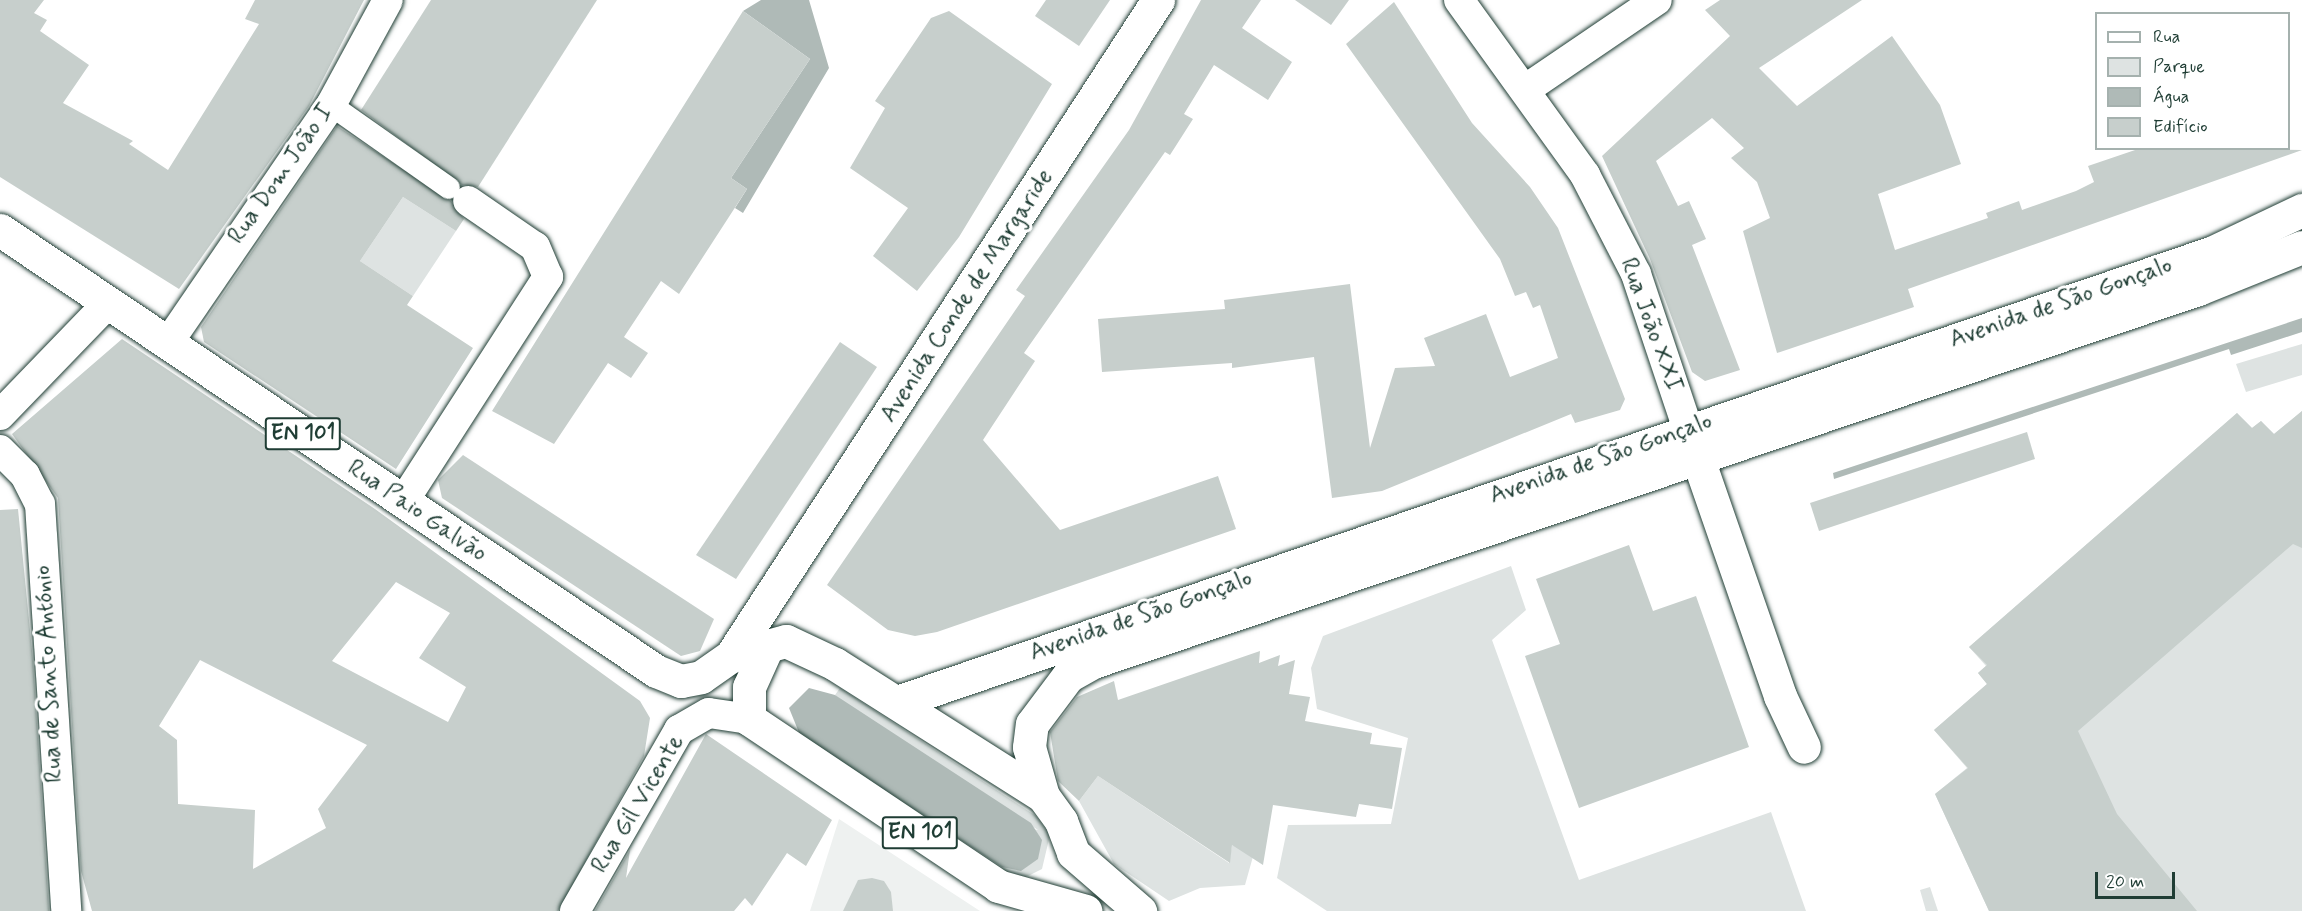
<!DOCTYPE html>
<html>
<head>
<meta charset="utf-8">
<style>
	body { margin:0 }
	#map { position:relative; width:2302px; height:911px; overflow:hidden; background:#fff; font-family:Mynerve,sans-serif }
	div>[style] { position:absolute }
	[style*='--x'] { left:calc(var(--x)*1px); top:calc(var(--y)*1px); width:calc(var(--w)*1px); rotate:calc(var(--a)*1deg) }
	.built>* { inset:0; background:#eef1f0 }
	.green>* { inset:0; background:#dee3e2 }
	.water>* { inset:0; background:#afbab7 }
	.building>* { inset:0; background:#c7cfcc }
	.roads { filter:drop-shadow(0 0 2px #1f3d34) drop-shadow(0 0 2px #1f3d34) }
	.pedestrian>* { height:22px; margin:-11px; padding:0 11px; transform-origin:11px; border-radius:11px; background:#fff }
	.minor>* { height:30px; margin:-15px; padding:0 15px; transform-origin:15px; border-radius:15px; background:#fff }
	.tertiary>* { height:33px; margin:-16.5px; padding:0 16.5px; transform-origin:16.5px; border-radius:16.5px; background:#fff }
	.secondary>* { height:33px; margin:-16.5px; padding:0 16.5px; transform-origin:16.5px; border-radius:16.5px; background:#fff }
	.primary>* { height:33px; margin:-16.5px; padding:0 16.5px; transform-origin:16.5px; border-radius:16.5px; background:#fff }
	span { translate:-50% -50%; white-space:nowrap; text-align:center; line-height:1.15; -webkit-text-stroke:6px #fff; paint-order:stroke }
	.shield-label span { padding:2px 4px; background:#fff; border:2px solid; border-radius:4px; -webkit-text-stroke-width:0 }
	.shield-label { font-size:22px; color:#1f3d34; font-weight:700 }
	.street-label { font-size:24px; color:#1f3d34 }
	.legend { position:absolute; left:2095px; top:12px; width:195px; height:138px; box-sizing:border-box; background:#fff; border:2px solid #a5b1ae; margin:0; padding:8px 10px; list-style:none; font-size:18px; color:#1f3d34 }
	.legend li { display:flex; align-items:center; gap:12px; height:30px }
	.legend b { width:30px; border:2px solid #a5b1ae }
	.scale { position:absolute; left:2095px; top:872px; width:80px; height:27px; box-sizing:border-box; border:3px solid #1f3d34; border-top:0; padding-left:8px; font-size:18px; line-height:21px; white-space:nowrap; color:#1f3d34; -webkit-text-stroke:4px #fff; paint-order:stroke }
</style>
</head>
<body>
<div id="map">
	<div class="built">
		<i style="clip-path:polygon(839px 819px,980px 911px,810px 911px)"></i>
	</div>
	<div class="green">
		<i style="clip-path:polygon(403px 197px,456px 231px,413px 296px,360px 261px)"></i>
		<i style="clip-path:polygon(2302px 344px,2302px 375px,2246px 392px,2236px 364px)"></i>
		<i style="clip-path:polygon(2302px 411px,2302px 911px,1989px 911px,1935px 794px,1967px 768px,1934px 730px,1987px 684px,1978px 673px,1986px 666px,1969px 647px,2237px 413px,2252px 428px,2261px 421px,2274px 434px)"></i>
		<i style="clip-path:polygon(1511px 566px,1526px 610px,1492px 640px,1579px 880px,1771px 812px,1806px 911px,1327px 911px,1277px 878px,1288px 825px,1391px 824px,1408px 738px,1317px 709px,1311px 668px,1323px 636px)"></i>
		<i style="clip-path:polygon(840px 688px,1036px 816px,1050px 835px,1042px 869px,1020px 880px,1008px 879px,843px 763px,901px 801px,1038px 830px,870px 723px,835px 695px)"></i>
		<i style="clip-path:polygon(1098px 776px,1229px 863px,1232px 845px,1254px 853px,1245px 885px,1200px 888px,1169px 901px,1114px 864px,1079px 801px)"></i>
		<i style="clip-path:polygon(1930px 887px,1938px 911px,1926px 911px,1920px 890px)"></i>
	</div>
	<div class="water">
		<i style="clip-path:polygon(761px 0,809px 0,829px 68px,743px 213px,735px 208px,747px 189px,731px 178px,810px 59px,743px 11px)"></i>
		<i style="clip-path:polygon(2302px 318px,2302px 332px,2231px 355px,2229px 349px,1834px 479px,1833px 473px)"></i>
		<i style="clip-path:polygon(809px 688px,835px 695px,1031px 823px,1042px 840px,1038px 859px,1021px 871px,1002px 867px,800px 735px,789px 708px)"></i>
	</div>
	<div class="building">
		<i style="clip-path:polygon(0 0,44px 0,34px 13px,47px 20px,40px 31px,89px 65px,63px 103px,133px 141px,129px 144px,168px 170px,259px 24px,245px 19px,255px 0,364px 0,309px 106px,179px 289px,0 177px)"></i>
		<i style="clip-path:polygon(431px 0,597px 0,478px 187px,462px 185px,361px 110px)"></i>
		<i style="clip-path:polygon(1046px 0,1110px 0,1079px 46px,1035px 16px)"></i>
		<i style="clip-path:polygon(1201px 0,1261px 0,1242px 28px,1292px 62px,1268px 100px,1214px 65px,1184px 114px,1193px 119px,1170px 155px,1165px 152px,1024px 353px,1035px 361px,983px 440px,1060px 530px,1218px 476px,1236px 529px,937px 632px,915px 636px,888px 630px,827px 585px,1025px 296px,1016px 290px,1129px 130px)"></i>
		<i style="clip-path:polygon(1295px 0,1349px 0,1331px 25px)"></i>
		<i style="clip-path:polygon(1720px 0,1862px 0,1759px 68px,1797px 106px,1892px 36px,1940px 105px,1961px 164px,1878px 194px,1895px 250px,1988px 218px,1986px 213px,2019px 201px,2022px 210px,2076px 191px,2094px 182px,2088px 166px,2141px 148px,2302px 150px,1908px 289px,1914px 307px,1777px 353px,1743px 231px,1770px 218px,1757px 182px,1731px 158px,1744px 148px,1712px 118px,1656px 161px,1678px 206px,1689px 201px,1706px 239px,1692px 245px,1740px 370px,1705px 381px,1692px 372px,1650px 259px,1602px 156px,1730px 36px,1705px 10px)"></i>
		<i style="clip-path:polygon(1394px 2px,1472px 123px,1530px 187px,1558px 228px,1625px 399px,1620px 410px,1575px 423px,1571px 414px,1382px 491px,1332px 498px,1314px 357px,1232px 368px,1232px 363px,1102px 372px,1098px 319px,1225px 309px,1224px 300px,1350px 284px,1370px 448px,1395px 368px,1435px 366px,1424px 338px,1486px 314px,1510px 377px,1558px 358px,1540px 305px,1533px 308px,1526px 292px,1515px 296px,1500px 259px,1346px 44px)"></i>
		<i style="clip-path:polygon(743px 11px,810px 59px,731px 178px,747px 189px,679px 294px,661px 281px,624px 337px,648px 353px,631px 378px,608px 363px,554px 444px,492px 411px)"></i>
		<i style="clip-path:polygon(949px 11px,1052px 84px,959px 237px,917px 291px,873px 256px,908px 208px,850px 168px,885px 108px,875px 101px,931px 18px)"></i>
		<i style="clip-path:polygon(337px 126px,451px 201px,464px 219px,456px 231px,403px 197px,360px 261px,413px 296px,407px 305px,473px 348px,396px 469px,204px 342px,201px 327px)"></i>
		<i style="clip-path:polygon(evenodd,122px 339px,375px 509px,640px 701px,650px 718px,644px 756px,558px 911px,92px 911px,81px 871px,58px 498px,12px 434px,122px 339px,396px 582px,450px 613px,419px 658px,466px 687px,448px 722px,332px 661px,396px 582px,122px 339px,200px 660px,367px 745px,318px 809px,326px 828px,253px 869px,255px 810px,178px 804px,177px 740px,159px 726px,200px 660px)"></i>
		<i style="clip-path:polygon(840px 342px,877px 367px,736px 579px,696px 555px)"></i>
		<i style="clip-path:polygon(2302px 411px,2302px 548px,2293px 544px,2078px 731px,2117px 814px,2197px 911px,1989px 911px,1935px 794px,1968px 768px,1934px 730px,1987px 684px,1978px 673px,1987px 665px,1969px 647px,2237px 413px,2252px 428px,2261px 421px,2274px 434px)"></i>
		<i style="clip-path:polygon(2027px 432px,2035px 459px,1819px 531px,1810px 503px)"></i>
		<i style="clip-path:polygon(463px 455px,714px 619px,700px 651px,681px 656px,442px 498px,438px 480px)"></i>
		<i style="clip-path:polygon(18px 509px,33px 661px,49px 911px,0 911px,0 510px)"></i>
		<i style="clip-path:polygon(1629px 545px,1653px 611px,1696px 596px,1749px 747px,1579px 808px,1525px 656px,1560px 644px,1536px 579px)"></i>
		<i style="clip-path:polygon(1260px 651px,1259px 663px,1280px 655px,1278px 666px,1295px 660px,1289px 694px,1310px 697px,1305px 721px,1372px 733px,1370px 744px,1402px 748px,1392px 809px,1359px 804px,1356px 817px,1273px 805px,1263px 865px,1232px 845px,1230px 863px,1098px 776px,1079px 801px,1058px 781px,1050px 732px,1077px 697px,1114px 681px,1118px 700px)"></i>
		<i style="clip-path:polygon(706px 734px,832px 820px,806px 866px,787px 853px,752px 906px,745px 898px,734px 911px,595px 911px,630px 850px,626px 878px)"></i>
		<i style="clip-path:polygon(872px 878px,884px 881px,891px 892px,893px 911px,843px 911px,858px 880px)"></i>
	</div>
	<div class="roads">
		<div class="pedestrian">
			<i style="--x:331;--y:105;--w:144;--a:35.1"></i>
		</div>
		<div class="minor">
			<i style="--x:1459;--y:0;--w:216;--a:54.2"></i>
			<i style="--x:1585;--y:175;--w:111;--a:62.7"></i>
			<i style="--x:1636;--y:274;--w:189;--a:71.5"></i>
			<i style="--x:1526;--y:89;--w:158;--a:-34.2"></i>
			<i style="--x:168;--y:343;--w:288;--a:-55.6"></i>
			<i style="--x:331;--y:105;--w:119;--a:-61.5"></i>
			<i style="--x:0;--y:415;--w:156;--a:-46"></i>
			<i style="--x:0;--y:450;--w:35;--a:45"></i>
			<i style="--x:25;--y:475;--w:33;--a:63"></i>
			<i style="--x:40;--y:504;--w:408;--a:86.3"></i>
			<i style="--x:403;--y:502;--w:268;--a:-57.2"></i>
			<i style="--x:548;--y:277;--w:33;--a:-113"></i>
			<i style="--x:535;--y:247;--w:81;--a:-145.5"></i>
			<i style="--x:575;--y:911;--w:209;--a:-60.1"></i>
			<i style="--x:679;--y:730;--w:34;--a:-30"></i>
			<i style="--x:709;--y:713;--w:40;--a:8.5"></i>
		</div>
		<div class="tertiary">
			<i style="--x:1698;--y:459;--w:251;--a:70.9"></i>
			<i style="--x:1780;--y:696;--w:56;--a:64.8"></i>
			<i style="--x:897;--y:702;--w:1389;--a:-18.87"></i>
			<i style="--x:2211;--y:253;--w:101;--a:-25.3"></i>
			<i style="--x:1043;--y:796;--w:51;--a:-105.9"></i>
			<i style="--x:1029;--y:747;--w:23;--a:-83"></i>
			<i style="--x:1032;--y:724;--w:60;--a:-53.1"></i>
			<i style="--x:1068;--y:676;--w:29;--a:-29"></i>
			<i style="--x:1093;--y:662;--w:1166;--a:-18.65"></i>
			<i style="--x:2198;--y:289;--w:112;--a:-22"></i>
		</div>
		<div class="secondary">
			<i style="--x:731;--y:656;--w:783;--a:-56.94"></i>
		</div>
		<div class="primary">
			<i style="--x:0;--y:230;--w:790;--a:33.91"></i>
			<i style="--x:656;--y:671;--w:27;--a:22"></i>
			<i style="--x:681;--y:681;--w:20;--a:-11"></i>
			<i style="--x:701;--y:677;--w:37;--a:-35"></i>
			<i style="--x:731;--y:656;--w:57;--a:-15.3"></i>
			<i style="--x:786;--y:641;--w:54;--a:25.1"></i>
			<i style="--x:835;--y:664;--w:246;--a:32.4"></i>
			<i style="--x:1043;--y:796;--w:31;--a:54"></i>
			<i style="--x:1061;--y:821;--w:34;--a:69"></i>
			<i style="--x:1073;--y:853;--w:89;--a:40.9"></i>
			<i style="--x:768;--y:645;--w:46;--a:114.3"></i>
			<i style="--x:749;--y:687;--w:32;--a:90"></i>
			<i style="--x:749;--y:719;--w:300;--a:33.8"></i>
			<i style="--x:998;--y:886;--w:91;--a:15.9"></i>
		</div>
	</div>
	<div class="shield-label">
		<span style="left:303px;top:434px">EN 101</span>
		<span style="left:920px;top:833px">EN 101</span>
	</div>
	<div class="street-label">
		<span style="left:281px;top:174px;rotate:-55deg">Rua Dom João I</span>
		<span style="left:967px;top:296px;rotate:-57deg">Avenida Conde de Margaride</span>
		<span style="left:2061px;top:303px;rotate:-19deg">Avenida de São Gonçalo</span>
		<span style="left:1651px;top:325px;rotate:70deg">Rua João XXI</span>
		<span style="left:1601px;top:459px;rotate:-19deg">Avenida de São Gonçalo</span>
		<span style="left:417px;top:511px;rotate:34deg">Rua Paio Galvão</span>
		<span style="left:1141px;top:616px;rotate:-19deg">Avenida de São Gonçalo</span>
		<span style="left:49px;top:674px;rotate:-93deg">Rua de Santo António</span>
		<span style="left:638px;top:804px;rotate:-59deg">Rua Gil Vicente</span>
	</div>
	<ul class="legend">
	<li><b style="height:8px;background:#fff"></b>Rua</li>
	<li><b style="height:16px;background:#dee3e2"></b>Parque</li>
	<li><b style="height:16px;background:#afbab7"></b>Água</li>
	<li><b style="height:16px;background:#c7cfcc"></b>Edifício</li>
	</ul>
	<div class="scale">20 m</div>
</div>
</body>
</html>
